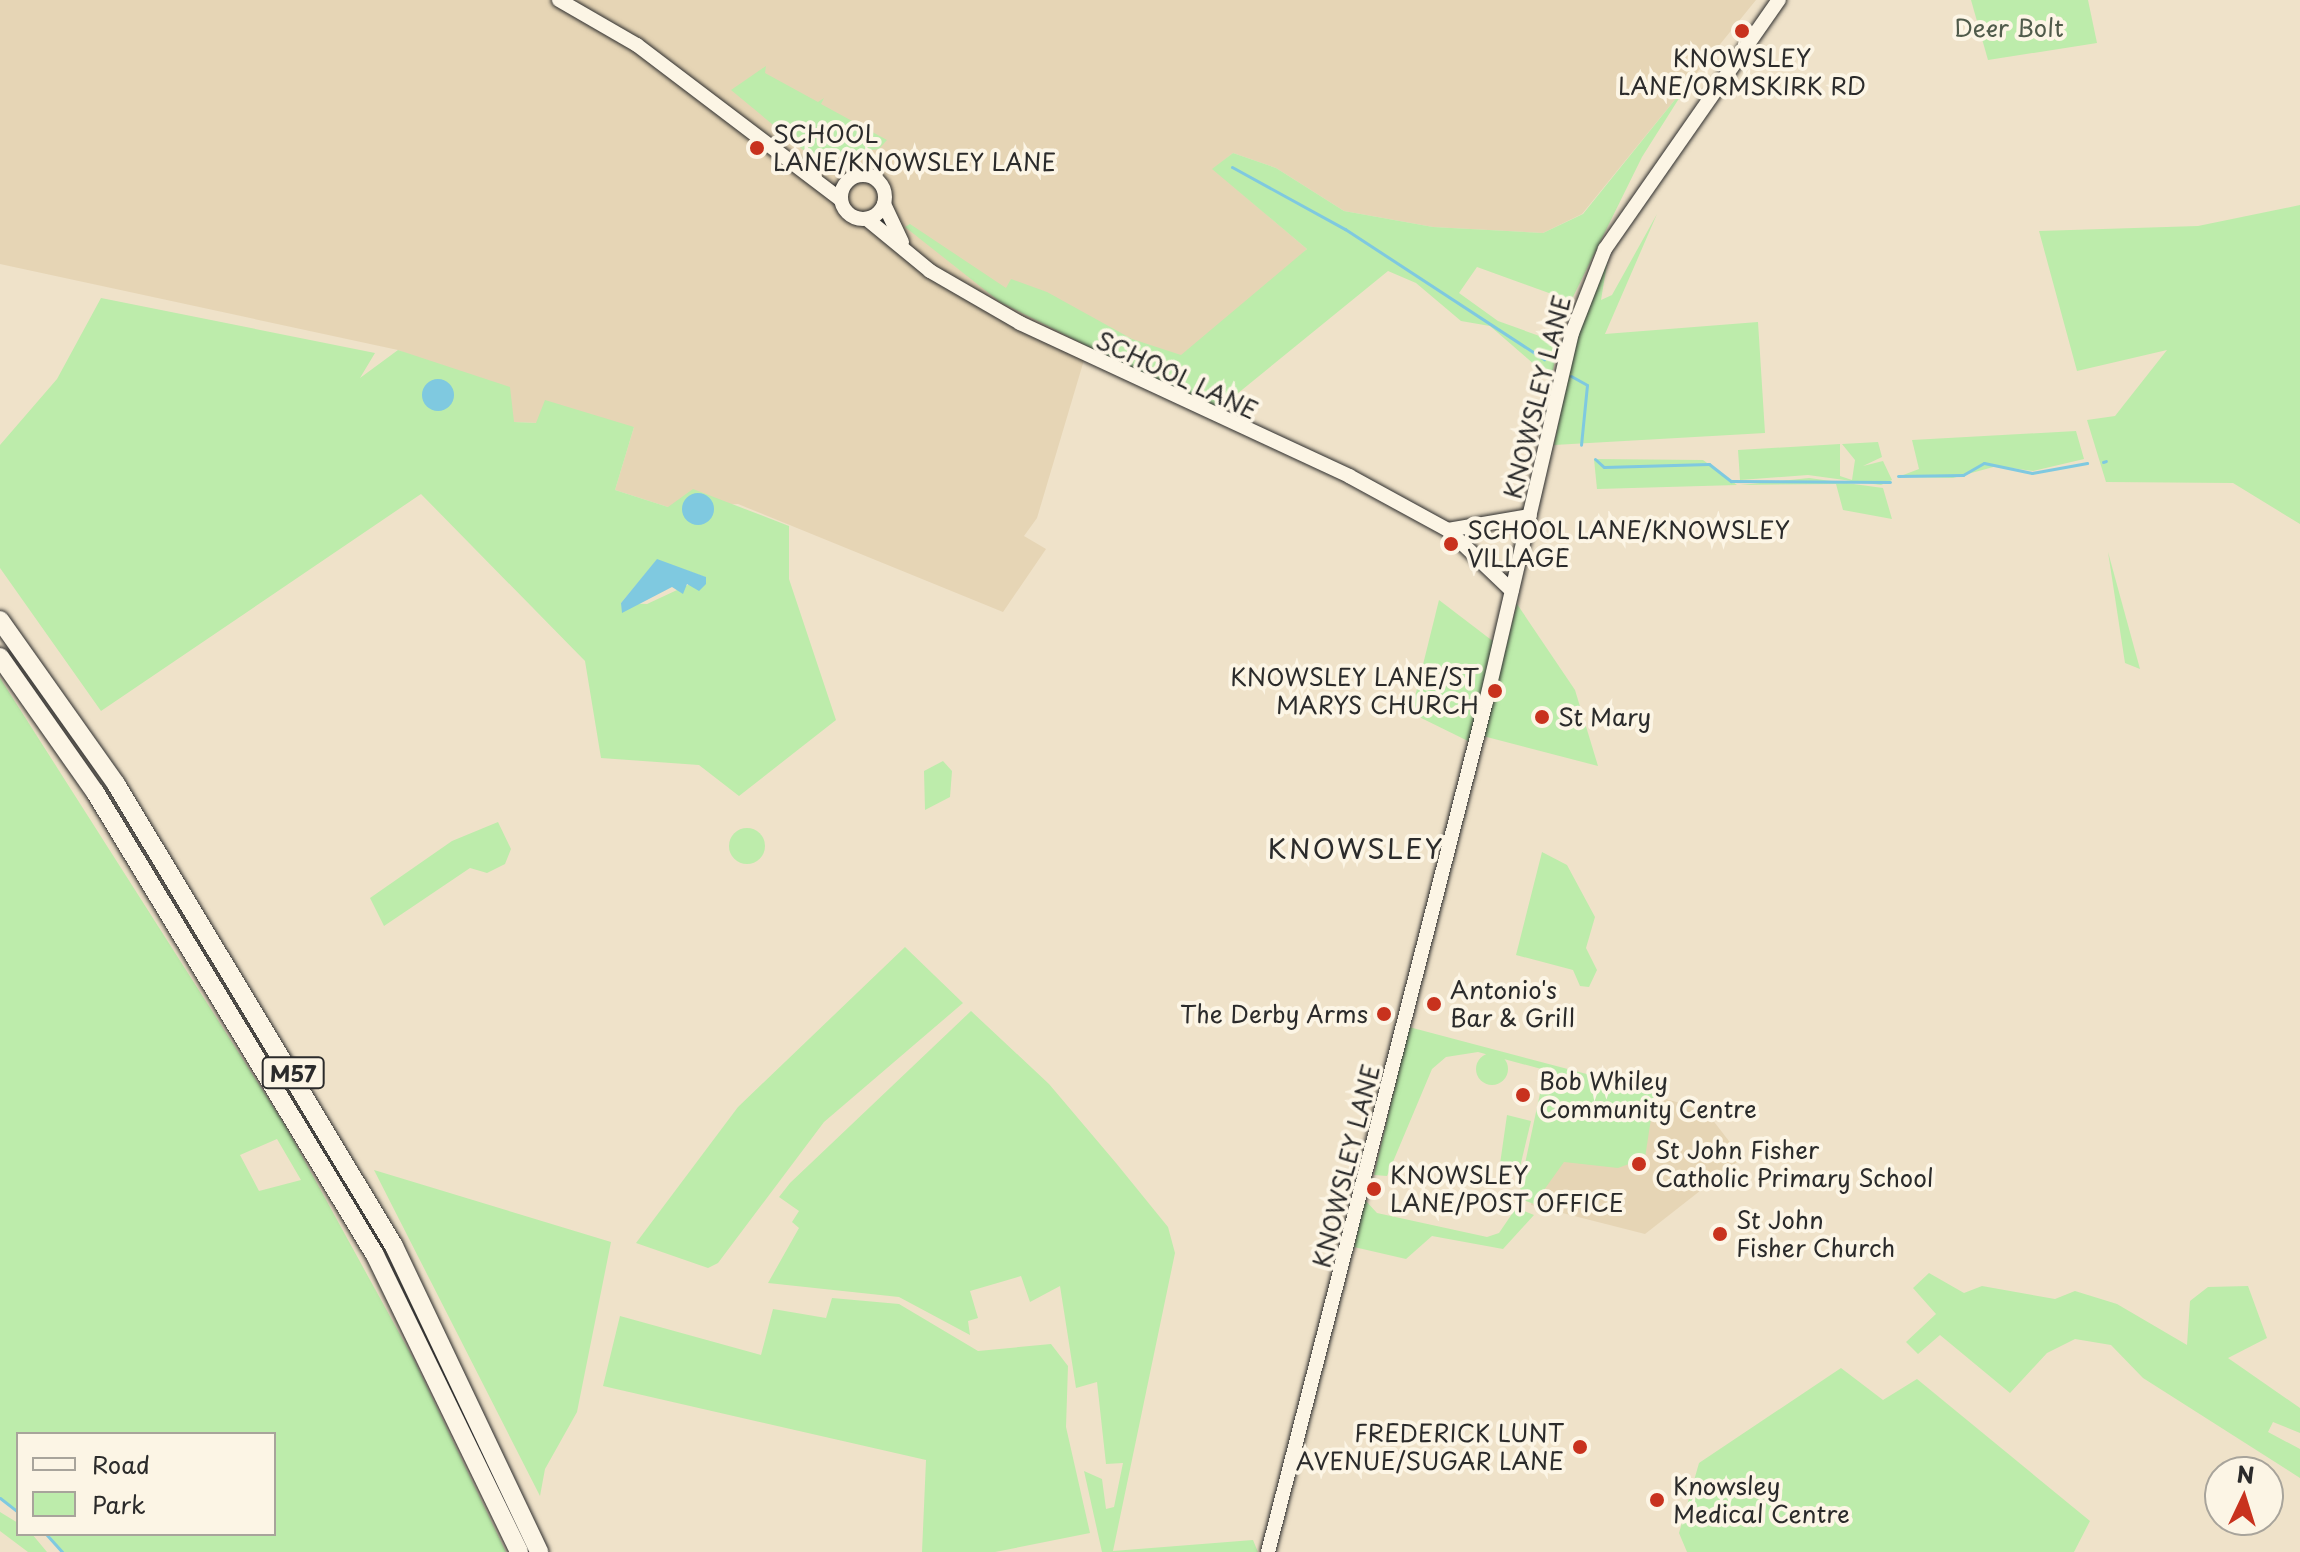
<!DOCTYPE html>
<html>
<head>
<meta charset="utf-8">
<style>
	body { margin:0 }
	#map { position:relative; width:2300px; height:1552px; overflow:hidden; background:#efe2c9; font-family:"Playpen Sans",sans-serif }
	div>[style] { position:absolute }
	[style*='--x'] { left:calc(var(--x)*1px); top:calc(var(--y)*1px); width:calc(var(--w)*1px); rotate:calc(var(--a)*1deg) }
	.built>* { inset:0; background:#e6d5b5 }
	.green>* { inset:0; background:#bdecab }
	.round { border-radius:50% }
	.water>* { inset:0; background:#7fc9e0 }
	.stream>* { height:3px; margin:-1.5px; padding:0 1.5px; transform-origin:1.5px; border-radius:1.5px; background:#7fc9e0 }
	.roads { filter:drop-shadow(0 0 2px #2b2b2b) drop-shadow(0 0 2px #2b2b2b) }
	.major>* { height:14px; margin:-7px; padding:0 7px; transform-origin:7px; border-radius:7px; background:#fcf5e5 }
	.major>.ring { margin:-7px; padding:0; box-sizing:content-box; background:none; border:14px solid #fcf5e5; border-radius:50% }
	.highway>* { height:18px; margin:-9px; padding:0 9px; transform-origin:9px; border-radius:9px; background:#fcf5e5 }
	.dots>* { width:22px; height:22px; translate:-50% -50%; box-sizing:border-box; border:4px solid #fcf5e5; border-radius:50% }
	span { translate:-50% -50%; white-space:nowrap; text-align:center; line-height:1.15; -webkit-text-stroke:8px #fcf5e5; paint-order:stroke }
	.shield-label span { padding:2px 6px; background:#fcf5e5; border:2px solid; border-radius:6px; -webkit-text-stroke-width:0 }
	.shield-label { font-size:22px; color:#2b2b2b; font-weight:700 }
	.park-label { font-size:24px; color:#505b4b }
	.poi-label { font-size:24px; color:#2b2b2b }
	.left { translate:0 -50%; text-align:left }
	.right { translate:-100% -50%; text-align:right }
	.street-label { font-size:24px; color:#2b2b2b }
	.quarter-label { font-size:28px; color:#2b2b2b; letter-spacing:2px }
	.legend { position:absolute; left:16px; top:1432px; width:260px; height:104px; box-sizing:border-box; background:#fcf5e5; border:2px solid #a8a49b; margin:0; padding:10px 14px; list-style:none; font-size:24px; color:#2b2b2b }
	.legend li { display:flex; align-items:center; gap:16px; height:40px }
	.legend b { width:40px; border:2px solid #a8a49b }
	.north { position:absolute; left:2204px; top:1456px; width:80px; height:80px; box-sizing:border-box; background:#fcf5e5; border:2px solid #a8a49b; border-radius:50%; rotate:4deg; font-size:22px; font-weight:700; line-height:32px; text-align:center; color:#2b2b2b }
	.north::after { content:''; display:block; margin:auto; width:28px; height:36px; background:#c8321e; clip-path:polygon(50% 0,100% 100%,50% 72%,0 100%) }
</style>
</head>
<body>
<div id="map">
	<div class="built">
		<i style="clip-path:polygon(0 0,1756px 0,1582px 214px,1543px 233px,1433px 227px,1344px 211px,1276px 168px,1233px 153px,1213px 169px,1307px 249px,1185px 364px,1092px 333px,1037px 518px,1024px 536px,1046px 549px,1003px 612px,738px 504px,668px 507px,615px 490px,634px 427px,514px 422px,448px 370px,398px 350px,0 264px)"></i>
		<i style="clip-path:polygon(1655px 1096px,1705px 1110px,1742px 1158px,1645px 1234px,1531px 1205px,1533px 1176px)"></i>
	</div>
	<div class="green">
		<i style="clip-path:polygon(1971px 0,2088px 0,2097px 43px,1988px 60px)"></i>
		<i style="clip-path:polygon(766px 66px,765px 73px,818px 102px,824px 98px,821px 104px,887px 140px,879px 149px,813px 158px,731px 90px)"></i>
		<i style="clip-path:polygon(1690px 81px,1642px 157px,1571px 301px,1477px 267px,1459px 293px,1498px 321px,1559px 343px,1551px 379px,1490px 326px,1461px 321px,1416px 283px,1388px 271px,1216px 411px,1000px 302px,905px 227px,910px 224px,1006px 288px,1011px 279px,1047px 292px,1132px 339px,1181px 355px,1307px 249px,1212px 169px,1233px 153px,1276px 168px,1344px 211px,1433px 227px,1543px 233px,1583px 214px)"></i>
		<i style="clip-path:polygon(2300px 205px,2300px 524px,2233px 483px,2106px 482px,2087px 420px,2115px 416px,2167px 350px,2077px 371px,2039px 231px,2198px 226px)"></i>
		<i style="clip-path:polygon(1657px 214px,1605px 334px,1758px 322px,1765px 433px,1554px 445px,1578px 330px,1608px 258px,1601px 300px,1612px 295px)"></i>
		<i style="clip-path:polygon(evenodd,101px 298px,375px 353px,360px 378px,398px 350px,510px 387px,514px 422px,536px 423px,545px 400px,634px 427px,615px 490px,668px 507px,693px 489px,789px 526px,789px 579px,836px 720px,739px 796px,699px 765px,601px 758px,585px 661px,421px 494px,101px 711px,0 568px,0 445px,57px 379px,101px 298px,657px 560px,705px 577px,647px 604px,621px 603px,657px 560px)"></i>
		<i style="clip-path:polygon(2076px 431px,2084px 459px,2033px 471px,1997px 466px,1953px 478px,1898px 477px,1919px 469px,1912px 440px)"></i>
		<i style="clip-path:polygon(1878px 442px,1882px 457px,1863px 466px,1883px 461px,1892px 480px,1881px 485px,1808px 475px,1740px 480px,1738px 450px,1840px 444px,1840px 476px,1852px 480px,1855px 460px,1842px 444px)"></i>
		<i style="clip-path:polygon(1594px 459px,1703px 460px,1737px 485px,1597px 489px)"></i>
		<i style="clip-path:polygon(1809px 478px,1883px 488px,1892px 519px,1843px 510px,1836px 484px,1740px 485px)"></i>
		<i style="clip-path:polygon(2108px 552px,2140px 669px,2125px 663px)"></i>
		<i style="clip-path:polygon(1439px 600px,1494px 642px,1470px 742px,1411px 713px)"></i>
		<i style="clip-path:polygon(1517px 604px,1575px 690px,1598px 766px,1483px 736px)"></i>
		<i style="clip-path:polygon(evenodd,0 678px,286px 1127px,414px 1360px,506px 1552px,62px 1552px,46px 1534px,274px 1534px,274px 1434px,18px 1434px,18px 1512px,0 1498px,0 678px,277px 1139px,301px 1180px,259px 1191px,240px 1155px,277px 1139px)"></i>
		<i style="clip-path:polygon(943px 761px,952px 771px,950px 797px,925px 810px,924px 771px)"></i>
		<i style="clip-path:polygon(498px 822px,511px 849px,505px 864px,487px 873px,470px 868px,384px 926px,370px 898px,452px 841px)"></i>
		<i class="round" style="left:729px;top:828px;width:36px;height:36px"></i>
		<i style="clip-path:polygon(1542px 852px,1567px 865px,1595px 917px,1586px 948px,1597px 970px,1589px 987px,1580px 986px,1573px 970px,1516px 955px)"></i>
		<i style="clip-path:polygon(905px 947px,963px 1003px,824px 1122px,718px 1263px,708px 1268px,636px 1243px,738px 1107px)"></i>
		<i style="clip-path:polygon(971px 1011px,1049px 1084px,1116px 1163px,1168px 1227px,1175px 1253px,1113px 1551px,1253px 1540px,1258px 1552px,1102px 1552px,1084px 1471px,1102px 1479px,1106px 1509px,1114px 1507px,1123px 1463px,1106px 1464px,1097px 1382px,1076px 1388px,1060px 1286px,1030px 1302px,1021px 1276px,970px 1291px,978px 1318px,968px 1321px,970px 1335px,899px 1297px,768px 1283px,799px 1228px,792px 1222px,799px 1211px,779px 1197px,790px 1183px)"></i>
		<i style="clip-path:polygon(1409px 1027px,1655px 1092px,1645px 1158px,1618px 1168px,1564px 1162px,1534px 1204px,1523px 1200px,1520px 1187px,1545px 1070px,1478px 1052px,1446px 1057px,1432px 1069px,1387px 1176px,1374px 1175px)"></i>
		<i class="round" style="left:1476px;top:1053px;width:32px;height:32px"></i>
		<i style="clip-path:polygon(1507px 1115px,1531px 1121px,1520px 1167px,1500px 1164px)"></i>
		<i style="clip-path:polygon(374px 1170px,611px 1242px,577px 1412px,545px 1469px,540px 1496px)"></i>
		<i style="clip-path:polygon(1365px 1200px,1377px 1213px,1487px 1237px,1499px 1233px,1516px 1208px,1534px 1215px,1503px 1249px,1432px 1236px,1406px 1259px,1354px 1247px)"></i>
		<i style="clip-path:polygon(1929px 1273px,1964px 1293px,1982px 1286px,2055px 1299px,2075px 1291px,2117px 1304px,2187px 1345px,2190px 1301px,2208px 1287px,2248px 1286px,2267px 1338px,2228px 1358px,2300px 1408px,2300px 1433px,2273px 1422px,2268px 1432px,2300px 1449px,2300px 1478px,2143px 1378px,2111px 1345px,2075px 1339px,2047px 1353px,2010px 1393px,1940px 1335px,1918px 1354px,1906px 1342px,1936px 1314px,1913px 1288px)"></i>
		<i style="clip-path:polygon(832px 1298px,899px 1304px,978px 1351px,1051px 1344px,1068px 1366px,1066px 1427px,1090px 1533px,995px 1552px,922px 1552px,926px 1460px,603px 1386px,620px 1316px,761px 1355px,773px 1309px,826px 1318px)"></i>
		<i style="clip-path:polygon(1841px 1368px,1883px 1400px,1917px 1379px,2090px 1521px,2074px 1552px,1687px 1552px,1679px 1533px,1699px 1463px)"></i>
		<i style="clip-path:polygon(0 1512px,18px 1523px,18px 1534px,32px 1534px,47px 1552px,28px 1552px,0 1531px)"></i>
	</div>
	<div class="water">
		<i class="round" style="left:422px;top:379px;width:32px;height:32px"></i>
		<i class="round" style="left:682px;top:493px;width:32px;height:32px"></i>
		<i style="clip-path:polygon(657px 559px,706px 577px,706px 584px,699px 591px,687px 584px,683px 594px,672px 587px,622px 613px,621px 603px)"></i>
	</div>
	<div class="stream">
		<i style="--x:1232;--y:167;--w:129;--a:28.8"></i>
		<i style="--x:1345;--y:229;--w:238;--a:33.2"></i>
		<i style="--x:1571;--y:376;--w:18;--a:29"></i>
		<i style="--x:1587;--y:385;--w:60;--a:95.7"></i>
		<i style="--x:1595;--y:459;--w:12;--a:42"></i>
		<i style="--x:1604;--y:467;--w:105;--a:-1.6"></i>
		<i style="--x:1709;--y:464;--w:28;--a:38"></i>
		<i style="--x:1731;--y:481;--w:159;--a:0.4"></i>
		<i style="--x:2103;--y:462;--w:3;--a:-18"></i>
		<i style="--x:1898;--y:476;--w:65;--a:-0.9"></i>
		<i style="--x:1963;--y:475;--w:24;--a:-30"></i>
		<i style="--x:1984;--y:463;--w:49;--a:11.8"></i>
		<i style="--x:2032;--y:473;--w:56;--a:-10.3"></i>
		<i style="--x:0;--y:1498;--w:23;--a:38"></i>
		<i style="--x:46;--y:1534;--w:24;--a:48"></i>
	</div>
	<div class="roads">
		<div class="major">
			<i style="--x:559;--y:0;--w:90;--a:30"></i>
			<i style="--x:637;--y:45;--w:255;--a:37.2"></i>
			<i class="ring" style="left:841px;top:175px;width:30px;height:30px"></i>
			<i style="--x:884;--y:204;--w:42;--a:64.7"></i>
			<i style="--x:867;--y:219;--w:82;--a:39.5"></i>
			<i style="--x:930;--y:271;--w:104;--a:30"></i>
			<i style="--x:1020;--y:323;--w:363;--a:24.9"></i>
			<i style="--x:1349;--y:476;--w:113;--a:28.6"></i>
			<i style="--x:1448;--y:530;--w:83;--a:-9.7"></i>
			<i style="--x:1448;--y:530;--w:88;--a:43.6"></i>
			<i style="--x:1268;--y:1552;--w:878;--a:-75.62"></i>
			<i style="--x:1486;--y:702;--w:379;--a:-76.9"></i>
			<i style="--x:1572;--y:333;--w:90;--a:-68.6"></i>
			<i style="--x:1605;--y:249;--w:304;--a:-55.1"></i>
		</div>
		<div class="highway">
			<i style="--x:0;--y:620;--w:201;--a:54.7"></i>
			<i style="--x:116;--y:784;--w:539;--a:58.96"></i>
			<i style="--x:394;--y:1246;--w:339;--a:64.6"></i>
			<i style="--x:0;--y:657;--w:165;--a:54.9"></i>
			<i style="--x:95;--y:792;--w:541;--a:58.84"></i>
			<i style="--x:375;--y:1255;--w:330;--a:64.1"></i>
		</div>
	</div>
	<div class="dots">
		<i style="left:1742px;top:31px;background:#c8321e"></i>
		<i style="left:757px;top:148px;background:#c8321e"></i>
		<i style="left:1451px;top:544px;background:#c8321e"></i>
		<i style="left:1495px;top:691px;background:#c8321e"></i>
		<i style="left:1542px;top:717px;background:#c8321e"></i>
		<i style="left:1434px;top:1004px;background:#c8321e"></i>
		<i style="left:1384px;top:1014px;background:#c8321e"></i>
		<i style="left:1523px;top:1095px;background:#c8321e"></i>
		<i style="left:1639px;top:1164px;background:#c8321e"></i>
		<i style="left:1374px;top:1189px;background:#c8321e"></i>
		<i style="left:1720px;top:1234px;background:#c8321e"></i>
		<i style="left:1580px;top:1447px;background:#c8321e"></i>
		<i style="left:1657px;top:1500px;background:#c8321e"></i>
	</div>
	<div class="shield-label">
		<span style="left:293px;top:1073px">M57</span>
	</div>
	<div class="park-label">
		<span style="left:2009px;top:28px">Deer Bolt</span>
	</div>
	<div class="poi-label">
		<span style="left:1742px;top:72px">KNOWSLEY<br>LANE/ORMSKIRK RD</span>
		<span class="left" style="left:773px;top:148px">SCHOOL<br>LANE/KNOWSLEY LANE</span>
		<span class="left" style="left:1467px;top:544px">SCHOOL LANE/KNOWSLEY<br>VILLAGE</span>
		<span class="right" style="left:1479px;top:691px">KNOWSLEY LANE/ST<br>MARYS CHURCH</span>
		<span class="left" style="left:1558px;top:717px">St Mary</span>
		<span class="left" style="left:1450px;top:1004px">Antonio's<br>Bar &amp; Grill</span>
		<span class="right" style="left:1368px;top:1014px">The Derby Arms</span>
		<span class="left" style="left:1539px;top:1095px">Bob Whiley<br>Community Centre</span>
		<span class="left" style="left:1655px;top:1164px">St John Fisher<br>Catholic Primary School</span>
		<span class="left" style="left:1390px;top:1189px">KNOWSLEY<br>LANE/POST OFFICE</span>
		<span class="left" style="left:1736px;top:1234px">St John<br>Fisher Church</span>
		<span class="right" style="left:1564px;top:1447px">FREDERICK LUNT<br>AVENUE/SUGAR LANE</span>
		<span class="left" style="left:1673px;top:1500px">Knowsley<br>Medical Centre</span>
	</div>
	<div class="street-label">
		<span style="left:1177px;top:375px;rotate:25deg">SCHOOL LANE</span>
		<span style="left:1537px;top:397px;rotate:-76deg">KNOWSLEY LANE</span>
		<span style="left:1346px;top:1166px;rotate:-76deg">KNOWSLEY LANE</span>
	</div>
	<div class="quarter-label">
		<span style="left:1356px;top:848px">KNOWSLEY</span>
	</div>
	<ul class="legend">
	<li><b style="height:10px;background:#fcf5e5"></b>Road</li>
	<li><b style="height:22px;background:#bdecab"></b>Park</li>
	</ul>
	<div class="north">N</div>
</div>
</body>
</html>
